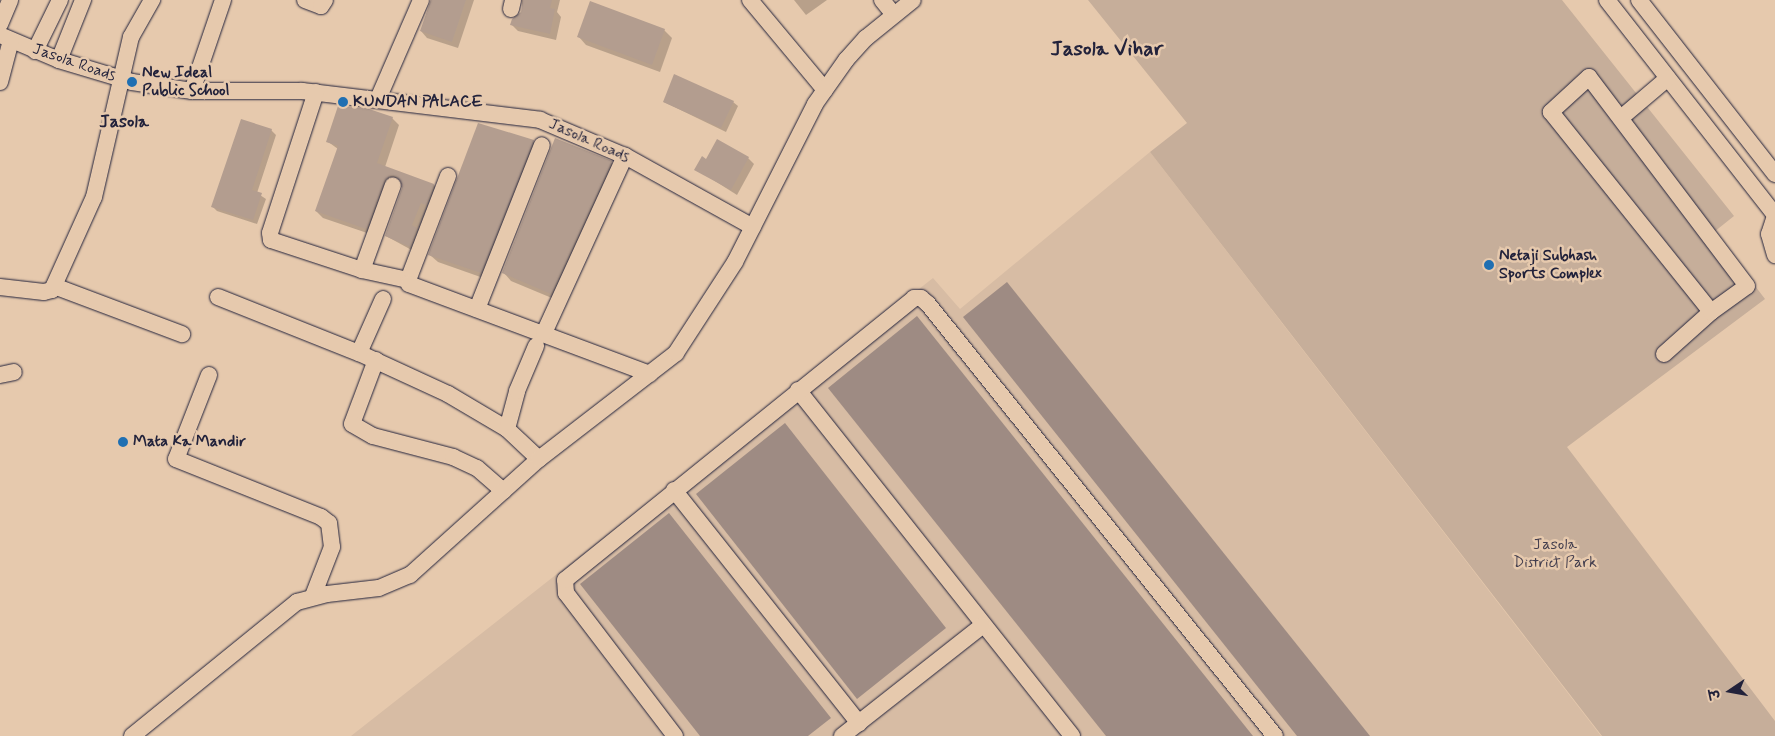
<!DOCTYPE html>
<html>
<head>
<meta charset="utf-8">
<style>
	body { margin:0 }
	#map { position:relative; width:1775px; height:736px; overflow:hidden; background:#e6c9ad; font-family:Mynerve,"Playpen Sans Deva",sans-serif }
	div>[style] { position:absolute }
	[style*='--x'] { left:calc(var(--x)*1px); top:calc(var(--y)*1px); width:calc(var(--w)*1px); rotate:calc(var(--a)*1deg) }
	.built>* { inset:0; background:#d7bca4 }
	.green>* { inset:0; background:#c6ae9a }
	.water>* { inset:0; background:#9e8b83 }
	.shadow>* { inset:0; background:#0003 }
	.building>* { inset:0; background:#b39d8f }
	.roads { filter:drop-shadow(0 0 1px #22223b) drop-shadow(0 0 1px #22223b) }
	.minor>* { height:16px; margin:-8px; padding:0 8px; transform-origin:8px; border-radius:8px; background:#e6c9ad }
	.dots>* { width:14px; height:14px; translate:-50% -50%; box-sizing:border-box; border:2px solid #e6c9ad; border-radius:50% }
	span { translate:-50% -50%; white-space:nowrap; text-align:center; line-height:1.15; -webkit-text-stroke:5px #e6c9ad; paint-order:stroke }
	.street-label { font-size:16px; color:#22223b }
	.poi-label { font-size:16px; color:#22223b; font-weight:700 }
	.left { translate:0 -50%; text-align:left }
	.park-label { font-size:16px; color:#433e4e }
	.neighbourhood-label { font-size:18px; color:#22223b; font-weight:700 }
	.district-label { font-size:21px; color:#22223b; font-weight:700 }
	.north { position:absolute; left:1705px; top:666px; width:50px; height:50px; -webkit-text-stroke:4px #e6c9ad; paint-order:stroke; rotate:258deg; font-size:14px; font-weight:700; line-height:20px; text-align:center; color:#22223b }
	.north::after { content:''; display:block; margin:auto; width:18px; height:22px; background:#22223b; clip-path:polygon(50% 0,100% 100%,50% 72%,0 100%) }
</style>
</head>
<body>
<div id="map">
	<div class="built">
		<i style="clip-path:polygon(1150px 152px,1601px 736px,351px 736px,933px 278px,960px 309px)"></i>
	</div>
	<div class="green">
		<i style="clip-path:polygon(1088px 0,1562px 0,1734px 216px,1714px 232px,1765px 299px,1567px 447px,1775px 721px,1775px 736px,1602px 736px,1150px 152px,1187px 123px)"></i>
	</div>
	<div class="water">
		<i style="clip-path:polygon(1007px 282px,1370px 736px,1297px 736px,963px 317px)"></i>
		<i style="clip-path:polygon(917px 316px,1253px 736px,1106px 736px,828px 388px)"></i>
		<i style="clip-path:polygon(785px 423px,946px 628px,857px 699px,696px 494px)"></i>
		<i style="clip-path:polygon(669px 513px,831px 718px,808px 736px,700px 736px,580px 584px)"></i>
	</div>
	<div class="shadow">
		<i style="clip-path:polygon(431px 0,474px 0,458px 48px,427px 38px,421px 31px)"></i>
		<i style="clip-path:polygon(522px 0,560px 0,557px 12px,561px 17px,556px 40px,518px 31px,512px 25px,522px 12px)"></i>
		<i style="clip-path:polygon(794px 0,827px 0,806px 15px)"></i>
		<i style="clip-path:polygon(664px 30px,672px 38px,660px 72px,586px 45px,579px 37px)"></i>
		<i style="clip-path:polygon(664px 102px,733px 102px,738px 106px,726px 132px)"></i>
		<i style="clip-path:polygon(392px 118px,399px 125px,385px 167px,434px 185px,440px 192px,417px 253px,386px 236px,404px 188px,401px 182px,373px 235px,323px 218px,316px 211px,338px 149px,327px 141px)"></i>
		<i style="clip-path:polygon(271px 130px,276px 135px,257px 193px,266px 199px,257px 224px,217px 211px,212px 206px)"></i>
		<i style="clip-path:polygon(533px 141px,541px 149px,489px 280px,438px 262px,430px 255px)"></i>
		<i style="clip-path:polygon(748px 158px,754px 164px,737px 195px,696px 169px,707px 160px)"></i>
		<i style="clip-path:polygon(611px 162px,619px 170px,559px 301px,511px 281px,504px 273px)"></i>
	</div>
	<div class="building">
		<i style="clip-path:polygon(431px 0,466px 0,452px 42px,420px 31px)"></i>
		<i style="clip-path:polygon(523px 0,552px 0,550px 8px,555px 9px,550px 34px,510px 25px,512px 19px,521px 12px)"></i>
		<i style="clip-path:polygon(590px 1px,665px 29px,652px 65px,577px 37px)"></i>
		<i style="clip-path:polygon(674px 74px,734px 101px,721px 128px,663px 102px)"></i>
		<i style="clip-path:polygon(338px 106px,369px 109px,393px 117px,377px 163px,434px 184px,426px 205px,421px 203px,412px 225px,417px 228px,410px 247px,385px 236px,402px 188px,397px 176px,391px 175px,384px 181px,366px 229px,315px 211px,338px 146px,326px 142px)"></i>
		<i style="clip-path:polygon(241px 119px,272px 129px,252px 190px,262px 193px,253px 220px,211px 207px)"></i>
		<i style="clip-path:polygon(478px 123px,534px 140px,481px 273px,428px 255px)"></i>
		<i style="clip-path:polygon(555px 138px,612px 161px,551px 294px,502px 273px)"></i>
		<i style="clip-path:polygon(717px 139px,749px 157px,731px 190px,694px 170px,702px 156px,706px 159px)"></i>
	</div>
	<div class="roads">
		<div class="minor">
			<i style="--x:305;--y:0;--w:17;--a:21"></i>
			<i style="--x:321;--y:6;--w:7;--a:-56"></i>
			<i style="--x:750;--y:0;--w:117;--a:50.2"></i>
			<i style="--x:882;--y:0;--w:19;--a:51"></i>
			<i style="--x:1607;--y:0;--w:273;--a:52"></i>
			<i style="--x:1639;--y:0;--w:221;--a:52"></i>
			<i style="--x:511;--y:9;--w:9;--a:-77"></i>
			<i style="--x:0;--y:24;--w:26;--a:-67"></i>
			<i style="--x:0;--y:35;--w:64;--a:23"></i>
			<i style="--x:59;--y:60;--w:76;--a:16.8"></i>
			<i style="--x:132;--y:82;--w:61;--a:8.5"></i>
			<i style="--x:192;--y:91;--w:110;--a:0"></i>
			<i style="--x:302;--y:91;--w:240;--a:6.9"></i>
			<i style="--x:540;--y:120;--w:92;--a:23"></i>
			<i style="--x:625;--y:156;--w:146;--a:29"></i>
			<i style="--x:35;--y:51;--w:57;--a:-63.9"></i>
			<i style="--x:59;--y:60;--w:65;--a:-68.2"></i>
			<i style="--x:0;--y:82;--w:43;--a:-75.3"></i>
			<i style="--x:192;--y:91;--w:96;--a:-71.2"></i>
			<i style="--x:316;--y:92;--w:148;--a:108.1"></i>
			<i style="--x:270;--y:233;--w:7;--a:82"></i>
			<i style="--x:271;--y:240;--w:96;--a:18.2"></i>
			<i style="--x:362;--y:270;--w:47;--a:12.3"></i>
			<i style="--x:378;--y:99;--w:108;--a:-66.5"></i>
			<i style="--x:1622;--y:117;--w:60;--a:-40.3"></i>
			<i style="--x:448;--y:176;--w:111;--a:111"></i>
			<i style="--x:408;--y:280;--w:4;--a:76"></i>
			<i style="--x:409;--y:284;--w:257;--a:20.5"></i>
			<i style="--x:1775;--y:216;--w:19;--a:108"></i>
			<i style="--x:1769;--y:234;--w:22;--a:74"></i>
			<i style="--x:362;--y:270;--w:90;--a:-70"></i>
			<i style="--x:54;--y:286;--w:137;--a:20.6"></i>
			<i style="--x:0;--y:287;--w:44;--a:6.5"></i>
			<i style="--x:44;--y:292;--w:8;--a:-14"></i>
			<i style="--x:52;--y:290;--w:102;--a:-65.7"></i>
			<i style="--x:94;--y:197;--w:164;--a:-77"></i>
			<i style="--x:131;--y:37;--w:43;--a:-60.4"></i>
			<i style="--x:218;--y:297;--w:152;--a:21.7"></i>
			<i style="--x:359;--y:353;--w:98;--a:24.7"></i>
			<i style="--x:448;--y:394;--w:69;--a:30.7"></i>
			<i style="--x:507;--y:429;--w:44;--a:43.2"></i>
			<i style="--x:477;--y:309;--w:176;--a:-68.4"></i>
			<i style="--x:544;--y:333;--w:195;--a:-65.4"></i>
			<i style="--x:359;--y:353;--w:59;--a:-66"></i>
			<i style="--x:1664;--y:354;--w:63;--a:-41.8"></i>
			<i style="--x:1711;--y:312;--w:44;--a:-35.8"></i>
			<i style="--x:1747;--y:286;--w:262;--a:-127.1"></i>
			<i style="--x:1589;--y:77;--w:52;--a:137.4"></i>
			<i style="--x:1551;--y:112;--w:256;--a:51.3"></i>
			<i style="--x:376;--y:360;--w:68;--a:110.6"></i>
			<i style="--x:352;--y:424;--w:24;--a:30"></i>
			<i style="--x:373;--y:436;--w:83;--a:14.7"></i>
			<i style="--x:453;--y:457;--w:26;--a:25"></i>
			<i style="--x:477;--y:468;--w:35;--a:41"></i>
			<i style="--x:0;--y:375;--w:14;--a:-12"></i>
			<i style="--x:209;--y:375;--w:90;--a:111.4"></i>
			<i style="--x:176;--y:459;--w:156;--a:21.8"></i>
			<i style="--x:321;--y:517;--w:10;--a:37"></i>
			<i style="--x:329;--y:523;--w:24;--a:83"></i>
			<i style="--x:332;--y:547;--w:53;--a:111.2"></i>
			<i style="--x:798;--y:390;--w:441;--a:51.6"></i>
			<i style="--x:507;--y:429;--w:39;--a:-75"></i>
			<i style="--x:517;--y:391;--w:49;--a:-67.1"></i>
			<i style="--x:674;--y:490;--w:298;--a:51.6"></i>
			<i style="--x:132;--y:736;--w:213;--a:-39.1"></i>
			<i style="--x:297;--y:602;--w:31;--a:-15"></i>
			<i style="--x:327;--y:594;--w:52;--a:-6.6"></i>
			<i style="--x:379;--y:588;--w:34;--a:-23"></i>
			<i style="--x:410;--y:575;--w:173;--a:-42"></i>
			<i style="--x:539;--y:459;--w:173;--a:-37.7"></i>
			<i style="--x:676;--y:353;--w:108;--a:-57"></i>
			<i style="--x:735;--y:262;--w:177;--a:-63.1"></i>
			<i style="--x:815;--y:104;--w:54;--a:-54.8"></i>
			<i style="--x:846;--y:60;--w:30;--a:-48"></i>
			<i style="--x:866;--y:38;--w:60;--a:-39"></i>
			<i style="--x:675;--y:736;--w:180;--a:-127.3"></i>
			<i style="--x:566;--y:593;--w:13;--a:-94"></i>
			<i style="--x:565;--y:580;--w:449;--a:-38.9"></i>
			<i style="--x:914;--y:298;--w:7;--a:0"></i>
			<i style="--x:921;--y:298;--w:9;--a:41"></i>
			<i style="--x:928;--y:304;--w:554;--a:51.23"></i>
			<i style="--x:842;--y:736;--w:179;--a:-38.2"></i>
		</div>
	</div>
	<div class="dots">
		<i style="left:132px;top:82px;background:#1f6fb2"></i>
		<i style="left:343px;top:102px;background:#1f6fb2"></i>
		<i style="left:1489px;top:265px;background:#1f6fb2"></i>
		<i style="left:123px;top:442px;background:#1f6fb2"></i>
	</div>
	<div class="street-label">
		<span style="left:74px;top:63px;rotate:19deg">Jasola Roads</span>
		<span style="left:589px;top:141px;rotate:24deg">Jasola Roads</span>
	</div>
	<div class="poi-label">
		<span class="left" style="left:142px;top:82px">New Ideal<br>Public School</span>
		<span class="left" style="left:353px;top:102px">KUNDAN PALACE</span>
		<span class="left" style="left:1499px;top:265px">Netaji Subhash<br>Sports Complex</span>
		<span class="left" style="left:133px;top:442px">Mata Ka Mandir</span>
	</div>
	<div class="park-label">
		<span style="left:1555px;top:554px">Jasola<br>District Park</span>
	</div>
	<div class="neighbourhood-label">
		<span style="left:124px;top:122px">Jasola</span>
	</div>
	<div class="district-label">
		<span style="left:1107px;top:49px">Jasola Vihar</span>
	</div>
	<div class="north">उ</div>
</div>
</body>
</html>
